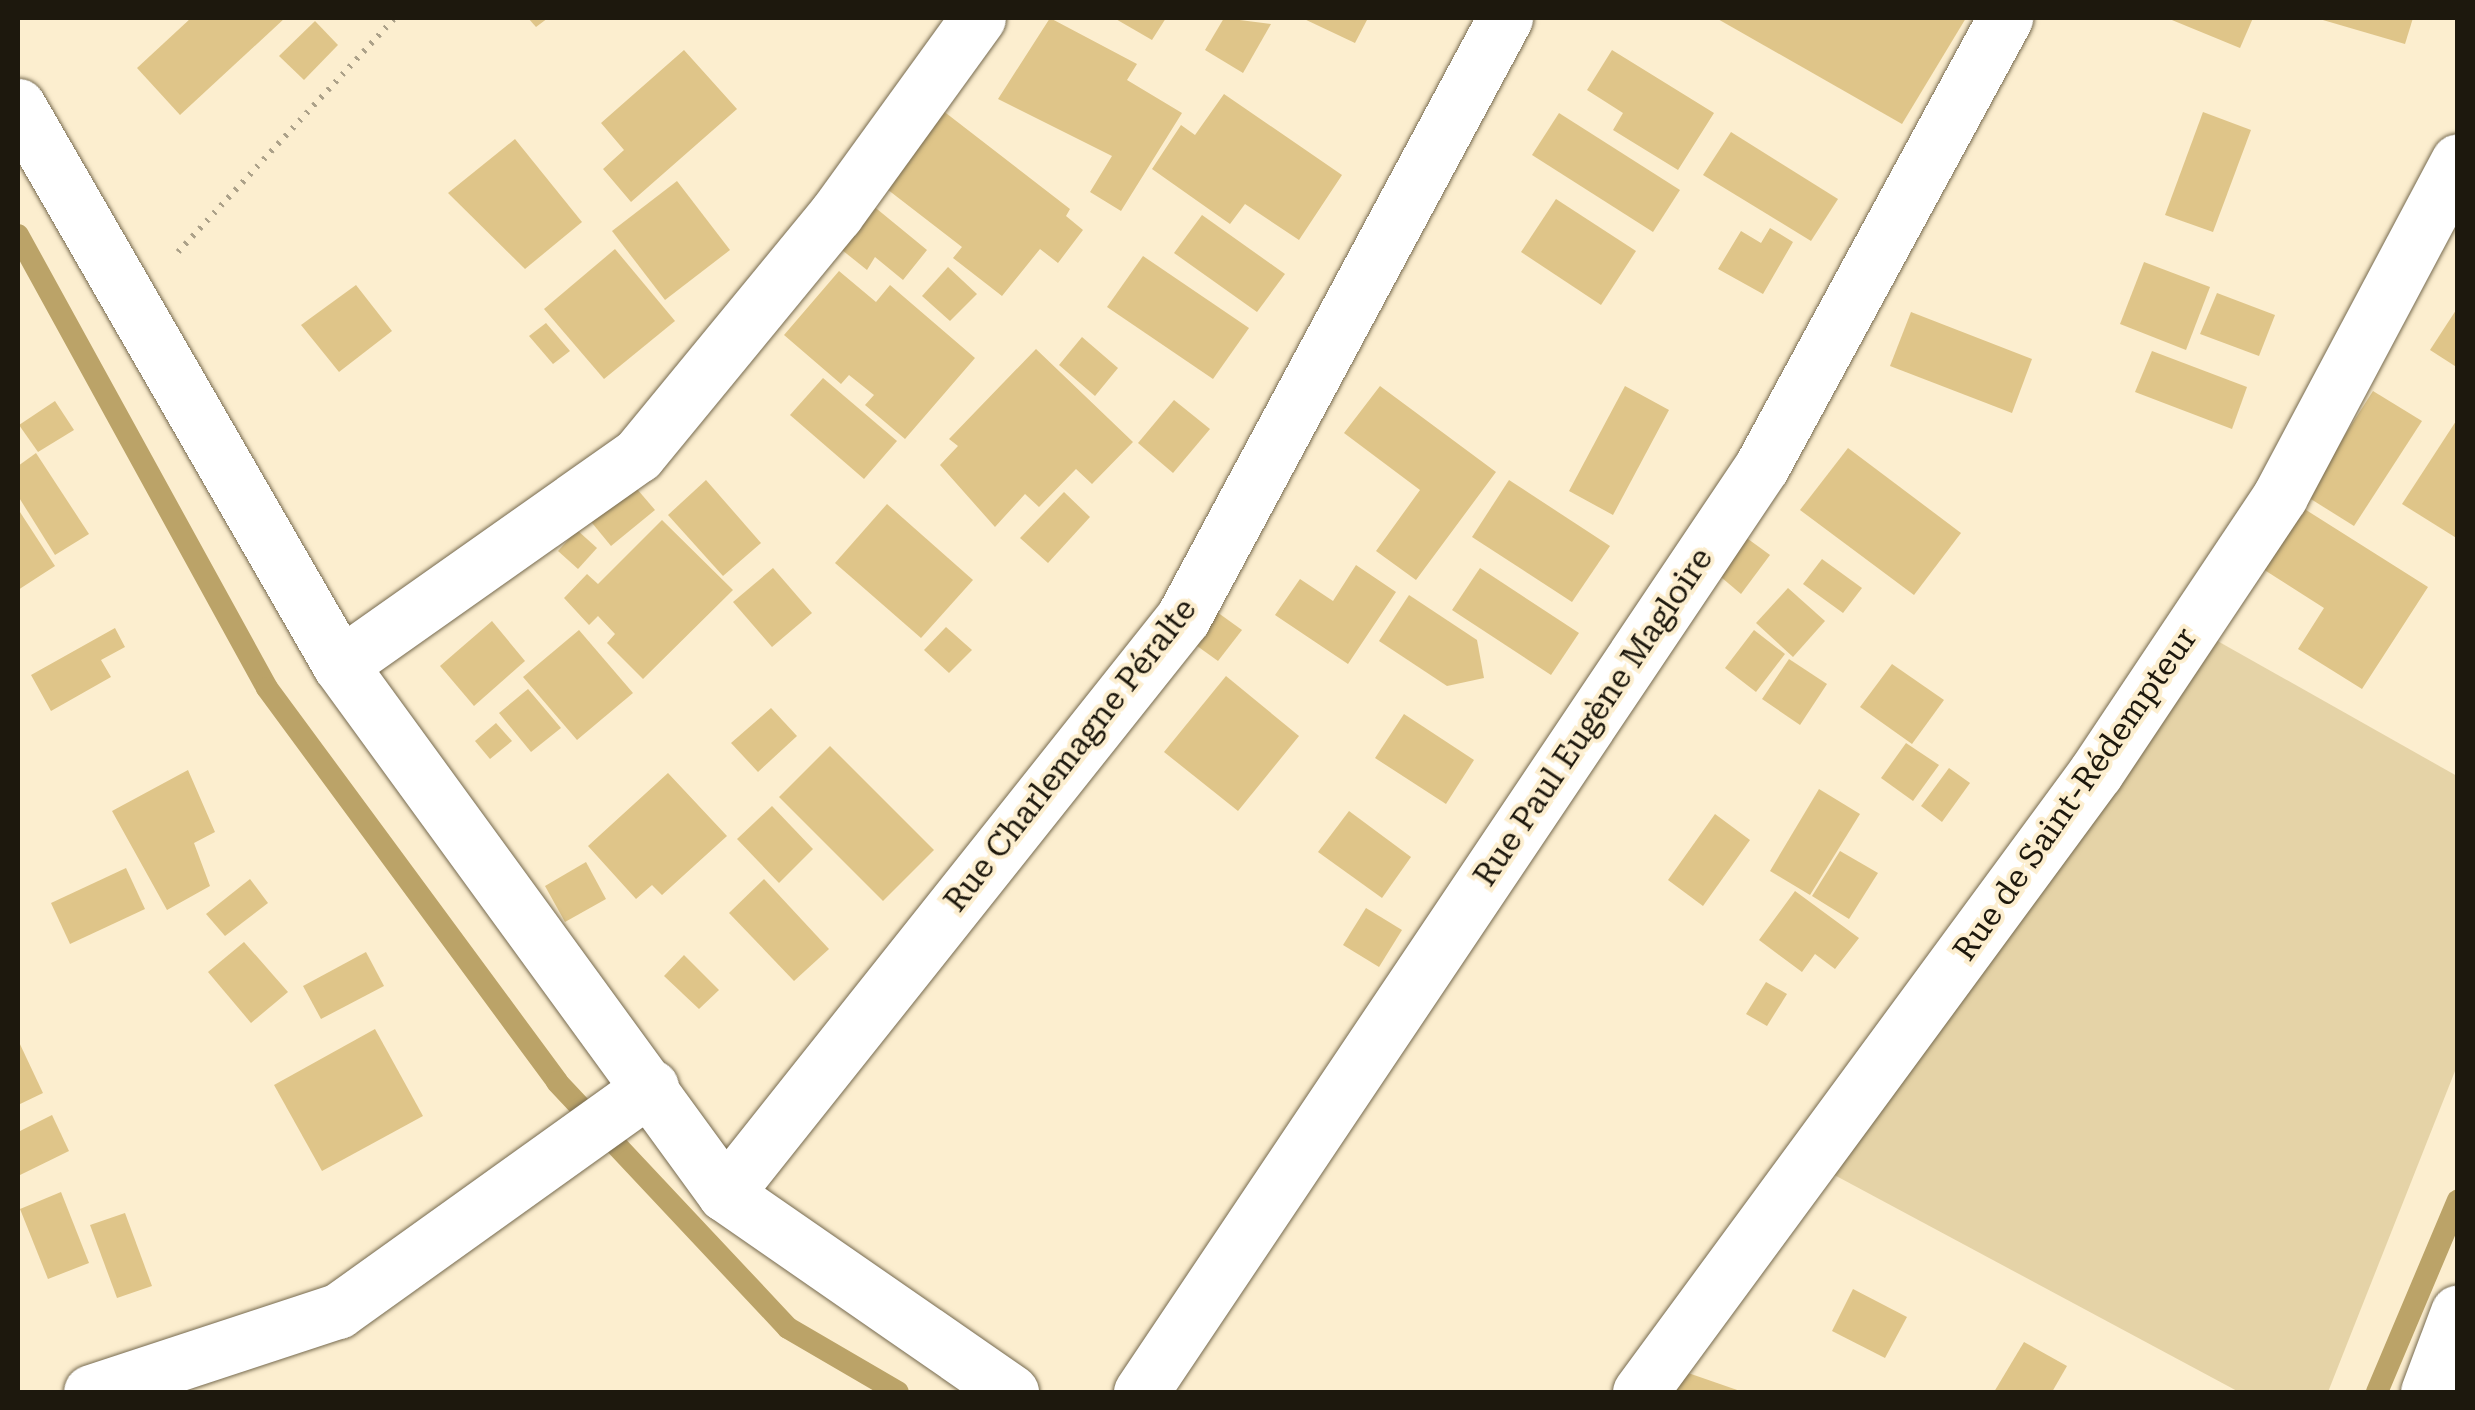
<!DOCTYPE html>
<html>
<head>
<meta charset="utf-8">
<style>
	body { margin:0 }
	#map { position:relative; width:2475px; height:1410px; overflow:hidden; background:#fceecf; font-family:"Roboto Serif",serif }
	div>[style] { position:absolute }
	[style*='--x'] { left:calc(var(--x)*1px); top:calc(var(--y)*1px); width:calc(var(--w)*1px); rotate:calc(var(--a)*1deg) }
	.green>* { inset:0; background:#e5d3a7 }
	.stream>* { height:22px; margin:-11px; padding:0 11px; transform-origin:11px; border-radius:11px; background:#bba368 }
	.building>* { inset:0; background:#dfc589 }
	.path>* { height:6px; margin-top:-3px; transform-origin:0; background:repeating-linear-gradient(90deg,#aca189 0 2.5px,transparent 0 10.5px) }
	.roads { filter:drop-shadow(0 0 2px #766a4f) drop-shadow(0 0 2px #766a4f) }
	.minor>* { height:55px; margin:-27.5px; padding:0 27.5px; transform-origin:27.5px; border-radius:27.5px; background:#fff }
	span { translate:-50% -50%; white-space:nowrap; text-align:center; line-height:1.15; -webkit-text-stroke:8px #fceecf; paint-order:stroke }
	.street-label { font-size:32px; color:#1d180d }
	.frame { position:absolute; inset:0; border:20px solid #1d180d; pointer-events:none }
</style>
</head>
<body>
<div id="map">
	<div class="green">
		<i style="clip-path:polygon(2198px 630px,2457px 776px,2457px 1066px,2328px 1392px,2239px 1392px,1812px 1163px)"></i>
	</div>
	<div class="stream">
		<i style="--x:18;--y:235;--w:517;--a:61.2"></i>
		<i style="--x:267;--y:688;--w:489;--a:53.6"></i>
		<i style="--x:557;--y:1082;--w:337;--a:46.8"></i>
		<i style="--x:788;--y:1328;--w:127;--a:30.2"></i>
		<i style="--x:2377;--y:1392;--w:208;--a:-67.1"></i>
	</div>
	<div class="building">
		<i style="clip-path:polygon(191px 18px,285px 18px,180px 115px,137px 68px)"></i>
		<i style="clip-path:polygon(528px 18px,548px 18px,536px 27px)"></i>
		<i style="clip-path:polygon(1050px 18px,1137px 64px,1127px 80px,1182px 113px,1121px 211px,1090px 192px,1112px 156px,998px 99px)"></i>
		<i style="clip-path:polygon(1114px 18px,1166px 18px,1152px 40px)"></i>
		<i style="clip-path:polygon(1224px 18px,1271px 24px,1243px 73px,1205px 50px)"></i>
		<i style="clip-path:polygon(1302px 18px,1368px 18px,1355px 43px)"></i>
		<i style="clip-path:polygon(1716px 18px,1966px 18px,1902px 124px)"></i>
		<i style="clip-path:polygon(2167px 18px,2253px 18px,2240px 48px)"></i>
		<i style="clip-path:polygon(2316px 18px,2413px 18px,2405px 44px)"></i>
		<i style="clip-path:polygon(315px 21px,338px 45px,304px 80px,279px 56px)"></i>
		<i style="clip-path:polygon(684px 50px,737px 109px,631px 202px,603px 169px,624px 150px,601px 123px)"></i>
		<i style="clip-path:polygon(1612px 50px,1714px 113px,1678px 170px,1613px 130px,1623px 113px,1587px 90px)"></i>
		<i style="clip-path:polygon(1224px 94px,1342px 175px,1299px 240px,1245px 204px,1230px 224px,1152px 169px,1181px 125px,1195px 135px)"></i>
		<i style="clip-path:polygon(942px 110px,1070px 209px,1066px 216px,1083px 230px,1058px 263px,1040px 249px,1002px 296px,953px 258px,962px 247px,883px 186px)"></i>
		<i style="clip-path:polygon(2203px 112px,2251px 130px,2213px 232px,2165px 215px)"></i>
		<i style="clip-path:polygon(1559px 113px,1680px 190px,1653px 232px,1532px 155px)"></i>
		<i style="clip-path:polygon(1731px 132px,1838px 199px,1811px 241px,1703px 175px)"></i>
		<i style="clip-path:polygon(515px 139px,582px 222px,525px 269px,448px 193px)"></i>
		<i style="clip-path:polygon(677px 181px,730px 250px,665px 300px,612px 231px)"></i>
		<i style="clip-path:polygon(1556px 199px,1636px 251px,1601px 305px,1521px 252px)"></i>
		<i style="clip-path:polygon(866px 200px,927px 250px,903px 280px,875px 257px,867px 270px,832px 242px)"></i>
		<i style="clip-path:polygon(1202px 215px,1285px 274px,1257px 312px,1174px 253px)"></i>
		<i style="clip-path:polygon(1770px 228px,1793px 242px,1763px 294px,1718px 269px,1741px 231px,1761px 243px)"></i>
		<i style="clip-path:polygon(615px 249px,675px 321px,604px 379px,544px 309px)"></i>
		<i style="clip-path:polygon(1143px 256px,1249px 328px,1213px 379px,1107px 307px)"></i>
		<i style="clip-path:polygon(2144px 262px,2210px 287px,2186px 350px,2120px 324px)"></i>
		<i style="clip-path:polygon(948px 267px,977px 294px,950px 321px,922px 296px)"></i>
		<i style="clip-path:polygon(839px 271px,876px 302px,890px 285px,975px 358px,905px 439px,865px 405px,874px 395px,849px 375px,841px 384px,784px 335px)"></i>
		<i style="clip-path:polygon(356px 285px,392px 331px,339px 372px,301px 325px)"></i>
		<i style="clip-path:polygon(2217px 293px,2275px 315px,2259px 356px,2200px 334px)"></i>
		<i style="clip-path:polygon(2458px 307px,2458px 368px,2430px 350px)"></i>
		<i style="clip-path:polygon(1911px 312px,2032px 359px,2012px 413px,1890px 366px)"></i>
		<i style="clip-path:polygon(546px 323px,570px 351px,553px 364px,529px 336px)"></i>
		<i style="clip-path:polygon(1082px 337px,1118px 368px,1095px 396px,1059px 365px)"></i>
		<i style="clip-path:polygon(1036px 349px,1133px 442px,1092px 484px,1076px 469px,1039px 507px,1025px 494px,995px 527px,940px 465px,958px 446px,949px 439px)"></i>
		<i style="clip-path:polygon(2152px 351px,2247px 387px,2232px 429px,2135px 392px)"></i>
		<i style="clip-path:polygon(823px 378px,897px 441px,864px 479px,790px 415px)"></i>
		<i style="clip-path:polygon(1380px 386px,1496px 472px,1416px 580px,1376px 551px,1420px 490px,1344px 433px)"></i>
		<i style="clip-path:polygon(1625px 386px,1669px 410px,1613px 515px,1569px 491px)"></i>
		<i style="clip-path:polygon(2373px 391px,2422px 421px,2354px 526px,2306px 496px)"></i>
		<i style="clip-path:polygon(1174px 400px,1210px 429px,1173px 473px,1138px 443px)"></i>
		<i style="clip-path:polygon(55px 401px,74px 430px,38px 452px,19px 425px)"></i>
		<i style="clip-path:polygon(2458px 418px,2458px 539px,2402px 504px)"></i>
		<i style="clip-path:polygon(1848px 448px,1961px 533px,1914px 595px,1800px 510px)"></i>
		<i style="clip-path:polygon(36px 453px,89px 534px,55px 555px,18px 496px,18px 466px)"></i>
		<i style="clip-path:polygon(706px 480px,761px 543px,723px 576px,668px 515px)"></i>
		<i style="clip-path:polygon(1509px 480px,1610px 546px,1572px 602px,1472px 537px)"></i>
		<i style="clip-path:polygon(631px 482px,655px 510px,611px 546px,588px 518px)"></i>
		<i style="clip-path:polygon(1064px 492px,1090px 517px,1048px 563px,1020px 538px)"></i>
		<i style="clip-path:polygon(2295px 503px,2428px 587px,2362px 689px,2298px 649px,2324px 608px,2255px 564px)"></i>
		<i style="clip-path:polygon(887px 504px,973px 580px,921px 638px,835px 563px)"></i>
		<i style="clip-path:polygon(18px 509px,55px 566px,18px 590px)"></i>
		<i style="clip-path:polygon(662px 520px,733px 590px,643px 679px,607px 643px,615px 634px,598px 616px,589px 625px,564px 598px,587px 574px,598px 584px)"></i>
		<i style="clip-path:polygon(577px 530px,597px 548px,578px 569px,558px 551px)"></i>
		<i style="clip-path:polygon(1744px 536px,1770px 555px,1741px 594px,1715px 572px)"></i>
		<i style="clip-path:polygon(1822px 559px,1862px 588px,1843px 613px,1803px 584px)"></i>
		<i style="clip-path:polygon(1356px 565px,1396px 592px,1348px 664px,1275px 615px,1300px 579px,1333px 601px)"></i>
		<i style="clip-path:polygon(773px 568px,812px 613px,772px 647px,733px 602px)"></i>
		<i style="clip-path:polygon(1480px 568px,1579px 633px,1551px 675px,1452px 610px)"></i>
		<i style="clip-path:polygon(1788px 588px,1825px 621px,1793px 657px,1756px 623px)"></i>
		<i style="clip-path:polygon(1409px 595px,1477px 640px,1484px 678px,1447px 686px,1379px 641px)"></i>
		<i style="clip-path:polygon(1210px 607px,1242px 630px,1218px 661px,1186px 638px)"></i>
		<i style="clip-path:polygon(492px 621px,525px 661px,474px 706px,440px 666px)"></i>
		<i style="clip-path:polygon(946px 627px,972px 650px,949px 673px,924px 650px)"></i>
		<i style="clip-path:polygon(115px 628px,125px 647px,101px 660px,111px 677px,51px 711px,31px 675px)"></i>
		<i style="clip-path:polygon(579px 630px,633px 693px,577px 740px,523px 677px)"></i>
		<i style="clip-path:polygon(1754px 630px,1785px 654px,1756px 692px,1725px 668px)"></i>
		<i style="clip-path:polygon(1789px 659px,1827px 684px,1800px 725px,1762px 699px)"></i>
		<i style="clip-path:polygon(1892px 664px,1944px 700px,1912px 744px,1860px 707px)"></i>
		<i style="clip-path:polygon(1226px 676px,1299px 736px,1238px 811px,1164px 752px)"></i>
		<i style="clip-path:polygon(528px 689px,561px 728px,531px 752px,499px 713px)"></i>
		<i style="clip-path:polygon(771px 708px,797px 736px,758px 772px,731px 743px)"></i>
		<i style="clip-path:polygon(1404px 714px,1474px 760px,1446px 804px,1375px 758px)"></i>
		<i style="clip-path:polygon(496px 723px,512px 741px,490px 759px,475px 741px)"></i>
		<i style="clip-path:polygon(1906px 743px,1939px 765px,1913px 801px,1881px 778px)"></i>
		<i style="clip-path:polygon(830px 746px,934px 850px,883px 901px,779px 797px)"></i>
		<i style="clip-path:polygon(1949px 768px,1970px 783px,1942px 822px,1921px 806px)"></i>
		<i style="clip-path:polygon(188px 770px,215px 832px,194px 843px,210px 886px,167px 910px,112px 811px)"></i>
		<i style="clip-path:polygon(668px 773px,727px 836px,662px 895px,652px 885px,636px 899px,588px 846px)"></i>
		<i style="clip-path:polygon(1819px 789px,1860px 814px,1810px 895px,1770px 871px)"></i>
		<i style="clip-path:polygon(772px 806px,813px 849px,779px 883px,737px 839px)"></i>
		<i style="clip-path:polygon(1349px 811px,1411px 857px,1382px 898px,1318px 852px)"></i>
		<i style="clip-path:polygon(1715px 814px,1750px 840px,1703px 906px,1668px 880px)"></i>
		<i style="clip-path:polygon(1840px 851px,1878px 873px,1849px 919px,1812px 896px)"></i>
		<i style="clip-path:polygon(586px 862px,606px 899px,565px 922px,545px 886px)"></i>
		<i style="clip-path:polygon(126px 868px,145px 909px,70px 944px,51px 903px)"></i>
		<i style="clip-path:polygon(250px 879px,268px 903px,225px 936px,206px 914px)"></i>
		<i style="clip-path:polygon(764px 879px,829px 949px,794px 981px,729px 913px)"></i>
		<i style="clip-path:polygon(1795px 891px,1859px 938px,1835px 969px,1815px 954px,1802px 972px,1759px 940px)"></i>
		<i style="clip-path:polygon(1366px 908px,1402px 930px,1379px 967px,1343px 945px)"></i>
		<i style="clip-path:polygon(244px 942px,288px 992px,251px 1023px,208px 972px)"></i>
		<i style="clip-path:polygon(366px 952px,384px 986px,321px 1019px,303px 986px)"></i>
		<i style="clip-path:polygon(684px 955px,719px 990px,699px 1009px,664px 976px)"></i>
		<i style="clip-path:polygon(1766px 982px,1787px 994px,1767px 1026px,1746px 1014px)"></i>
		<i style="clip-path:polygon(375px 1029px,423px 1116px,322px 1171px,274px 1085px)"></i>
		<i style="clip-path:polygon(18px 1040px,43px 1093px,18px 1105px)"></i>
		<i style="clip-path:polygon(52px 1115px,69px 1151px,18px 1176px,18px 1132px)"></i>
		<i style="clip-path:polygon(61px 1192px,89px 1263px,48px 1279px,20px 1209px)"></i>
		<i style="clip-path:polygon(125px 1213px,152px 1286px,117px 1298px,90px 1225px)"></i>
		<i style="clip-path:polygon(1853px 1289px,1907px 1317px,1885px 1358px,1832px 1331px)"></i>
		<i style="clip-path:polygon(2024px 1342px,2067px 1366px,2052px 1392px,1994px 1392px)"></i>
		<i style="clip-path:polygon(1668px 1366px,1743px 1392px,1659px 1392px)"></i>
	</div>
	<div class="path">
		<i style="--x:178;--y:252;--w:319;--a:-47.2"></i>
	</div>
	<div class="roads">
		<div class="minor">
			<i style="--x:18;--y:106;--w:645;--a:60.06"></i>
			<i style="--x:340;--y:665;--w:654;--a:53.95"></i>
			<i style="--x:725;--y:1194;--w:348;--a:34.7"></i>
			<i style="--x:340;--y:665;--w:365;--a:-35.2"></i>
			<i style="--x:638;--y:455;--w:312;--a:-50.6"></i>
			<i style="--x:836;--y:214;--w:242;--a:-54.1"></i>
			<i style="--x:725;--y:1194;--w:736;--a:-51.51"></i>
			<i style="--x:1183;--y:618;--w:681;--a:-61.78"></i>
			<i style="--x:91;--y:1392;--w:260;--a:-18.2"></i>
			<i style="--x:338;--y:1311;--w:385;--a:-35.6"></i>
			<i style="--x:1141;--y:1392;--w:1115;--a:-56.15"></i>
			<i style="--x:1762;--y:466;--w:510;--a:-61.52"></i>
			<i style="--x:1640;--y:1392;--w:770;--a:-53.67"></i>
			<i style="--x:2096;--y:772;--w:332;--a:-56.3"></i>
			<i style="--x:2280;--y:496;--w:379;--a:-62"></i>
			<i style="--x:2428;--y:1392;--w:85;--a:-69.4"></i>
		</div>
	</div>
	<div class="street-label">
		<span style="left:1593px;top:717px;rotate:-56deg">Rue Paul Eugène Magloire</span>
		<span style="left:1070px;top:755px;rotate:-52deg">Rue Charlemagne Péralte</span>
		<span style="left:2075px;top:794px;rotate:-55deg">Rue de Saint-Rédempteur</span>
	</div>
	<div class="frame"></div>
</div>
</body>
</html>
